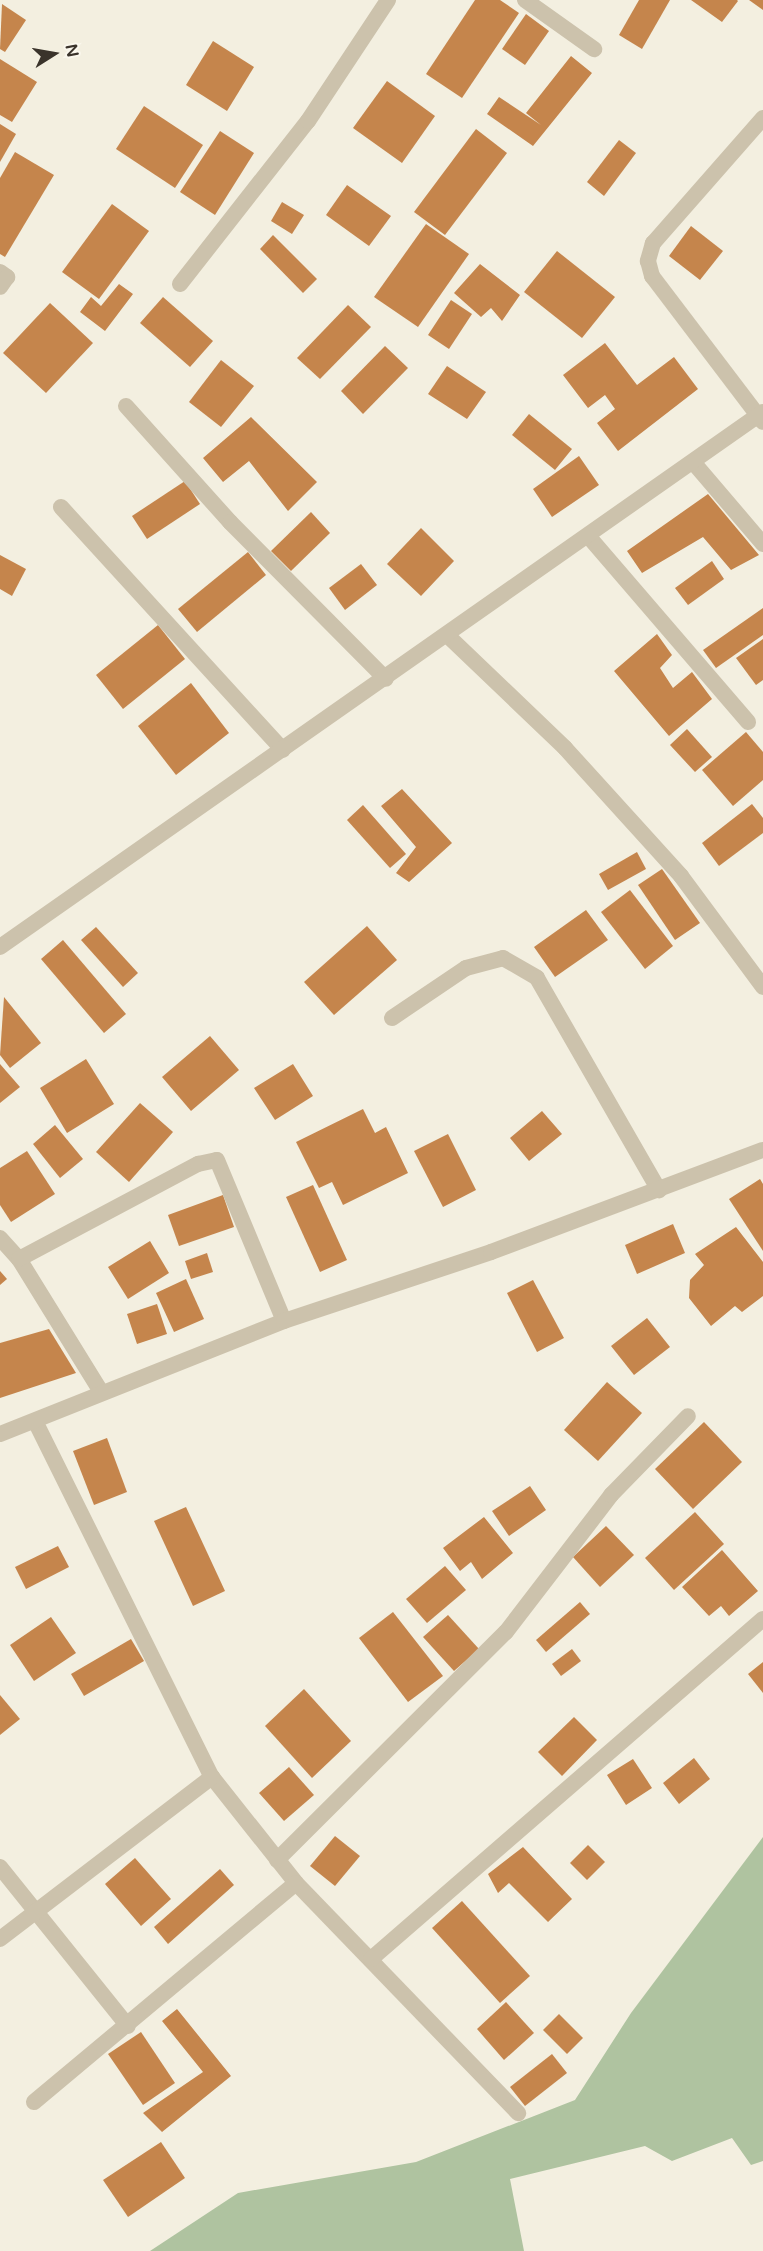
<!DOCTYPE html>
<html>
<head>
<meta charset="utf-8">
<style>
	body { margin:0 }
	#map { position:relative; width:763px; height:2251px; overflow:hidden; background:#f3efe0; font-family:"Varela Round",sans-serif }
	div>[style] { position:absolute }
	[style*='--x'] { left:calc(var(--x)*1px); top:calc(var(--y)*1px); width:calc(var(--w)*1px); rotate:calc(var(--a)*1deg) }
	.green>* { inset:0; background:#afc3a0 }
	.building>* { inset:0; background:#c5854c }
	.minor>* { height:16px; margin:-8px; padding:0 8px; transform-origin:8px; border-radius:8px; background:#ccc2ac }
	.tertiary>* { height:16px; margin:-8px; padding:0 8px; transform-origin:8px; border-radius:8px; background:#ccc2ac }
	span { translate:-50% -50%; white-space:nowrap; text-align:center; line-height:1.15; -webkit-text-stroke:6px #faf7ed; paint-order:stroke }
	.north { position:absolute; left:24px; top:24px; width:60px; height:60px; -webkit-text-stroke:4px #faf7ed; paint-order:stroke; rotate:79deg; font-size:16px; font-weight:700; line-height:24px; text-align:center; color:#3a332b }
	.north::after { content:''; display:block; margin:auto; width:21px; height:27px; background:#3a332b; clip-path:polygon(50% 0,100% 100%,50% 72%,0 100%) }
</style>
</head>
<body>
<div id="map">
	<div class="green">
		<i style="clip-path:polygon(763px 1837px,763px 2161px,751px 2165px,732px 2138px,672px 2161px,645px 2146px,510px 2179px,524px 2251px,150px 2251px,238px 2193px,416px 2162px,575px 2100px,631px 2013px)"></i>
	</div>
	<div class="building">
		<i style="clip-path:polygon(475px 0,500px 0,519px 13px,462px 98px,426px 74px)"></i>
		<i style="clip-path:polygon(639px 0,670px 0,642px 49px,619px 35px)"></i>
		<i style="clip-path:polygon(691px 0,737px 0,738px 1px,722px 22px)"></i>
		<i style="clip-path:polygon(749px 0,763px 0,763px 10px)"></i>
		<i style="clip-path:polygon(2px 4px,26px 20px,5px 52px,0 49px)"></i>
		<i style="clip-path:polygon(526px 14px,549px 31px,525px 65px,502px 49px)"></i>
		<i style="clip-path:polygon(213px 41px,254px 67px,227px 111px,186px 85px)"></i>
		<i style="clip-path:polygon(571px 56px,592px 73px,533px 146px,487px 114px,499px 97px,541px 125px,526px 113px)"></i>
		<i style="clip-path:polygon(0 59px,37px 82px,12px 122px,0 115px)"></i>
		<i style="clip-path:polygon(387px 81px,435px 116px,402px 163px,353px 128px)"></i>
		<i style="clip-path:polygon(144px 106px,203px 145px,175px 188px,116px 149px)"></i>
		<i style="clip-path:polygon(0 124px,16px 134px,0 162px)"></i>
		<i style="clip-path:polygon(476px 129px,507px 153px,445px 235px,414px 212px)"></i>
		<i style="clip-path:polygon(220px 131px,254px 153px,215px 215px,180px 192px)"></i>
		<i style="clip-path:polygon(619px 140px,636px 153px,604px 196px,587px 182px)"></i>
		<i style="clip-path:polygon(15px 152px,54px 175px,5px 257px,0 254px,0 178px)"></i>
		<i style="clip-path:polygon(347px 185px,391px 216px,369px 246px,326px 215px)"></i>
		<i style="clip-path:polygon(282px 202px,304px 215px,292px 234px,271px 221px)"></i>
		<i style="clip-path:polygon(112px 204px,149px 231px,99px 299px,62px 272px)"></i>
		<i style="clip-path:polygon(426px 224px,469px 254px,418px 327px,374px 297px)"></i>
		<i style="clip-path:polygon(691px 226px,723px 251px,700px 280px,669px 256px)"></i>
		<i style="clip-path:polygon(273px 235px,317px 279px,303px 293px,260px 249px)"></i>
		<i style="clip-path:polygon(557px 251px,615px 297px,582px 338px,524px 292px)"></i>
		<i style="clip-path:polygon(480px 264px,520px 295px,502px 321px,491px 308px,481px 317px,454px 293px)"></i>
		<i style="clip-path:polygon(119px 284px,133px 294px,105px 331px,80px 312px,91px 297px,101px 306px)"></i>
		<i style="clip-path:polygon(163px 297px,213px 341px,190px 367px,140px 323px)"></i>
		<i style="clip-path:polygon(451px 300px,472px 314px,449px 349px,428px 335px)"></i>
		<i style="clip-path:polygon(50px 303px,93px 343px,46px 393px,3px 353px)"></i>
		<i style="clip-path:polygon(348px 305px,371px 327px,320px 379px,297px 358px)"></i>
		<i style="clip-path:polygon(605px 343px,637px 385px,674px 357px,698px 389px,618px 451px,597px 423px,615px 409px,605px 395px,588px 408px,563px 375px)"></i>
		<i style="clip-path:polygon(385px 346px,408px 368px,363px 414px,341px 391px)"></i>
		<i style="clip-path:polygon(221px 360px,254px 386px,221px 427px,189px 402px)"></i>
		<i style="clip-path:polygon(447px 366px,486px 392px,467px 419px,428px 394px)"></i>
		<i style="clip-path:polygon(529px 414px,572px 449px,555px 470px,512px 435px)"></i>
		<i style="clip-path:polygon(251px 417px,317px 482px,288px 511px,249px 461px,223px 482px,203px 458px)"></i>
		<i style="clip-path:polygon(579px 456px,599px 485px,552px 517px,533px 489px)"></i>
		<i style="clip-path:polygon(185px 481px,200px 504px,147px 539px,132px 516px)"></i>
		<i style="clip-path:polygon(708px 494px,759px 555px,731px 570px,703px 537px,642px 573px,627px 551px)"></i>
		<i style="clip-path:polygon(311px 512px,330px 533px,291px 571px,271px 551px)"></i>
		<i style="clip-path:polygon(421px 528px,454px 561px,421px 596px,387px 564px)"></i>
		<i style="clip-path:polygon(248px 552px,266px 575px,197px 632px,178px 609px)"></i>
		<i style="clip-path:polygon(0 555px,26px 569px,12px 596px,0 589px)"></i>
		<i style="clip-path:polygon(712px 561px,724px 579px,688px 605px,675px 588px)"></i>
		<i style="clip-path:polygon(361px 564px,377px 585px,345px 610px,329px 588px)"></i>
		<i style="clip-path:polygon(763px 608px,763px 635px,716px 668px,703px 650px)"></i>
		<i style="clip-path:polygon(158px 625px,185px 659px,123px 709px,96px 675px)"></i>
		<i style="clip-path:polygon(657px 634px,672px 655px,660px 668px,673px 688px,692px 672px,712px 699px,669px 736px,614px 671px)"></i>
		<i style="clip-path:polygon(763px 639px,763px 680px,756px 685px,736px 658px)"></i>
		<i style="clip-path:polygon(191px 683px,229px 733px,176px 775px,138px 726px)"></i>
		<i style="clip-path:polygon(687px 729px,712px 757px,695px 772px,670px 745px)"></i>
		<i style="clip-path:polygon(746px 732px,763px 752px,763px 780px,733px 806px,702px 770px)"></i>
		<i style="clip-path:polygon(402px 789px,452px 843px,409px 882px,396px 873px,416px 847px,381px 806px)"></i>
		<i style="clip-path:polygon(752px 804px,763px 818px,763px 833px,719px 866px,702px 843px)"></i>
		<i style="clip-path:polygon(363px 805px,406px 854px,390px 868px,347px 820px)"></i>
		<i style="clip-path:polygon(637px 852px,646px 869px,608px 890px,599px 874px)"></i>
		<i style="clip-path:polygon(662px 869px,700px 923px,675px 940px,638px 885px)"></i>
		<i style="clip-path:polygon(630px 890px,673px 946px,645px 969px,601px 912px)"></i>
		<i style="clip-path:polygon(586px 910px,608px 940px,555px 977px,534px 947px)"></i>
		<i style="clip-path:polygon(367px 926px,397px 960px,334px 1015px,304px 982px)"></i>
		<i style="clip-path:polygon(96px 927px,138px 973px,123px 987px,81px 940px)"></i>
		<i style="clip-path:polygon(63px 940px,126px 1014px,104px 1033px,41px 959px)"></i>
		<i style="clip-path:polygon(4px 997px,41px 1043px,10px 1068px,0 1055px)"></i>
		<i style="clip-path:polygon(210px 1036px,239px 1070px,191px 1111px,162px 1077px)"></i>
		<i style="clip-path:polygon(86px 1059px,114px 1104px,67px 1133px,40px 1088px)"></i>
		<i style="clip-path:polygon(0 1064px,20px 1087px,0 1103px)"></i>
		<i style="clip-path:polygon(293px 1064px,313px 1096px,275px 1120px,254px 1088px)"></i>
		<i style="clip-path:polygon(140px 1103px,173px 1132px,129px 1182px,96px 1152px)"></i>
		<i style="clip-path:polygon(363px 1109px,375px 1133px,386px 1127px,408px 1173px,343px 1205px,332px 1182px,319px 1188px,296px 1142px)"></i>
		<i style="clip-path:polygon(542px 1111px,562px 1134px,529px 1161px,510px 1138px)"></i>
		<i style="clip-path:polygon(55px 1125px,83px 1159px,60px 1178px,33px 1144px)"></i>
		<i style="clip-path:polygon(448px 1134px,476px 1190px,443px 1207px,414px 1151px)"></i>
		<i style="clip-path:polygon(27px 1151px,55px 1194px,11px 1222px,0 1205px,0 1168px)"></i>
		<i style="clip-path:polygon(760px 1179px,763px 1184px,763px 1251px,729px 1199px)"></i>
		<i style="clip-path:polygon(313px 1185px,347px 1260px,320px 1272px,286px 1197px)"></i>
		<i style="clip-path:polygon(223px 1195px,234px 1227px,179px 1246px,168px 1215px)"></i>
		<i style="clip-path:polygon(673px 1224px,685px 1253px,637px 1274px,625px 1245px)"></i>
		<i style="clip-path:polygon(736px 1227px,763px 1262px,763px 1296px,742px 1312px,735px 1306px,711px 1326px,689px 1298px,690px 1280px,704px 1265px,695px 1254px)"></i>
		<i style="clip-path:polygon(150px 1241px,169px 1273px,128px 1299px,108px 1267px)"></i>
		<i style="clip-path:polygon(207px 1253px,213px 1272px,191px 1279px,185px 1261px)"></i>
		<i style="clip-path:polygon(0 1271px,7px 1279px,0 1285px)"></i>
		<i style="clip-path:polygon(186px 1279px,204px 1319px,174px 1332px,156px 1293px)"></i>
		<i style="clip-path:polygon(533px 1280px,564px 1338px,537px 1352px,507px 1293px)"></i>
		<i style="clip-path:polygon(157px 1304px,167px 1334px,137px 1344px,127px 1314px)"></i>
		<i style="clip-path:polygon(647px 1318px,670px 1347px,634px 1375px,611px 1346px)"></i>
		<i style="clip-path:polygon(49px 1329px,76px 1373px,0 1398px,0 1343px)"></i>
		<i style="clip-path:polygon(607px 1382px,642px 1413px,598px 1461px,564px 1430px)"></i>
		<i style="clip-path:polygon(704px 1422px,742px 1462px,693px 1509px,655px 1469px)"></i>
		<i style="clip-path:polygon(107px 1438px,127px 1492px,94px 1505px,73px 1451px)"></i>
		<i style="clip-path:polygon(530px 1486px,546px 1510px,509px 1536px,492px 1511px)"></i>
		<i style="clip-path:polygon(186px 1507px,225px 1591px,193px 1606px,154px 1521px)"></i>
		<i style="clip-path:polygon(695px 1512px,724px 1544px,674px 1590px,645px 1558px)"></i>
		<i style="clip-path:polygon(484px 1517px,513px 1553px,482px 1579px,471px 1562px,460px 1571px,443px 1548px)"></i>
		<i style="clip-path:polygon(606px 1526px,634px 1555px,600px 1587px,573px 1557px)"></i>
		<i style="clip-path:polygon(58px 1546px,69px 1567px,26px 1589px,15px 1567px)"></i>
		<i style="clip-path:polygon(722px 1550px,758px 1591px,729px 1616px,721px 1606px,709px 1616px,682px 1587px)"></i>
		<i style="clip-path:polygon(445px 1566px,466px 1590px,427px 1623px,406px 1599px)"></i>
		<i style="clip-path:polygon(580px 1602px,590px 1614px,546px 1652px,536px 1640px)"></i>
		<i style="clip-path:polygon(393px 1612px,443px 1676px,408px 1702px,359px 1638px)"></i>
		<i style="clip-path:polygon(448px 1615px,479px 1649px,454px 1671px,423px 1637px)"></i>
		<i style="clip-path:polygon(51px 1617px,76px 1653px,34px 1681px,10px 1645px)"></i>
		<i style="clip-path:polygon(131px 1639px,144px 1661px,84px 1696px,71px 1674px)"></i>
		<i style="clip-path:polygon(572px 1649px,581px 1661px,561px 1676px,552px 1664px)"></i>
		<i style="clip-path:polygon(763px 1662px,763px 1693px,748px 1674px)"></i>
		<i style="clip-path:polygon(304px 1689px,351px 1741px,312px 1778px,265px 1726px)"></i>
		<i style="clip-path:polygon(0 1695px,20px 1719px,0 1735px)"></i>
		<i style="clip-path:polygon(574px 1717px,597px 1740px,562px 1776px,538px 1752px)"></i>
		<i style="clip-path:polygon(694px 1758px,710px 1779px,679px 1804px,663px 1783px)"></i>
		<i style="clip-path:polygon(633px 1759px,652px 1788px,626px 1805px,607px 1775px)"></i>
		<i style="clip-path:polygon(289px 1767px,314px 1795px,284px 1821px,259px 1793px)"></i>
		<i style="clip-path:polygon(335px 1836px,360px 1856px,335px 1886px,310px 1866px)"></i>
		<i style="clip-path:polygon(588px 1845px,605px 1862px,587px 1880px,570px 1863px)"></i>
		<i style="clip-path:polygon(523px 1847px,572px 1899px,548px 1922px,509px 1883px,498px 1893px,488px 1874px)"></i>
		<i style="clip-path:polygon(135px 1858px,171px 1899px,141px 1926px,105px 1884px)"></i>
		<i style="clip-path:polygon(220px 1869px,234px 1885px,168px 1944px,154px 1927px)"></i>
		<i style="clip-path:polygon(462px 1901px,530px 1976px,500px 2003px,432px 1928px)"></i>
		<i style="clip-path:polygon(506px 2002px,534px 2033px,504px 2060px,477px 2029px)"></i>
		<i style="clip-path:polygon(177px 2009px,231px 2076px,162px 2132px,143px 2113px,203px 2072px,162px 2021px)"></i>
		<i style="clip-path:polygon(559px 2014px,583px 2038px,567px 2054px,543px 2030px)"></i>
		<i style="clip-path:polygon(141px 2032px,175px 2083px,143px 2105px,108px 2054px)"></i>
		<i style="clip-path:polygon(552px 2054px,567px 2073px,525px 2106px,510px 2087px)"></i>
		<i style="clip-path:polygon(161px 2142px,185px 2178px,128px 2217px,103px 2180px)"></i>
	</div>
	<div class="minor">
		<i style="--x:525;--y:0;--w:85;--a:35.4"></i>
		<i style="--x:763;--y:118;--w:167;--a:131.3"></i>
		<i style="--x:653;--y:243;--w:19;--a:106"></i>
		<i style="--x:648;--y:261;--w:16;--a:75"></i>
		<i style="--x:652;--y:276;--w:183;--a:52.8"></i>
		<i style="--x:0;--y:272;--w:9;--a:36"></i>
		<i style="--x:7;--y:277;--w:12;--a:125"></i>
		<i style="--x:180;--y:284;--w:207;--a:-51.9"></i>
		<i style="--x:308;--y:121;--w:145;--a:-56.5"></i>
		<i style="--x:126;--y:406;--w:156;--a:48.1"></i>
		<i style="--x:230;--y:522;--w:221;--a:45.2"></i>
		<i style="--x:693;--y:462;--w:108;--a:49.5"></i>
		<i style="--x:61;--y:507;--w:329;--a:47.6"></i>
		<i style="--x:589;--y:537;--w:244;--a:49.3"></i>
		<i style="--x:448;--y:636;--w:162;--a:43.7"></i>
		<i style="--x:565;--y:748;--w:173;--a:47.8"></i>
		<i style="--x:681;--y:876;--w:138;--a:53.5"></i>
		<i style="--x:392;--y:1018;--w:89;--a:-34"></i>
		<i style="--x:466;--y:968;--w:38;--a:-15"></i>
		<i style="--x:503;--y:958;--w:39;--a:30"></i>
		<i style="--x:537;--y:978;--w:245;--a:60.1"></i>
		<i style="--x:0;--y:1238;--w:28;--a:48"></i>
		<i style="--x:19;--y:1259;--w:154;--a:58.3"></i>
		<i style="--x:19;--y:1259;--w:203;--a:-28"></i>
		<i style="--x:198;--y:1164;--w:19;--a:-12"></i>
		<i style="--x:217;--y:1160;--w:174;--a:67.4"></i>
		<i style="--x:35;--y:1421;--w:398;--a:63.6"></i>
		<i style="--x:212;--y:1777;--w:135;--a:51.6"></i>
		<i style="--x:296;--y:1883;--w:320;--a:46"></i>
		<i style="--x:0;--y:1434;--w:306;--a:-21.7"></i>
		<i style="--x:284;--y:1321;--w:218;--a:-18.4"></i>
		<i style="--x:491;--y:1252;--w:290;--a:-20.6"></i>
		<i style="--x:277;--y:1860;--w:323;--a:-44.9"></i>
		<i style="--x:506;--y:1632;--w:173;--a:-52.5"></i>
		<i style="--x:611;--y:1495;--w:110;--a:-45.7"></i>
		<i style="--x:0;--y:1867;--w:204;--a:51.2"></i>
		<i style="--x:0;--y:1939;--w:267;--a:-37.4"></i>
		<i style="--x:371;--y:1959;--w:519;--a:-40.94"></i>
		<i style="--x:34;--y:2102;--w:341;--a:-39.9"></i>
	</div>
	<div class="tertiary">
		<i style="--x:0;--y:947;--w:932;--a:-35.04"></i>
	</div>
	<div class="north">N</div>
</div>
</body>
</html>
